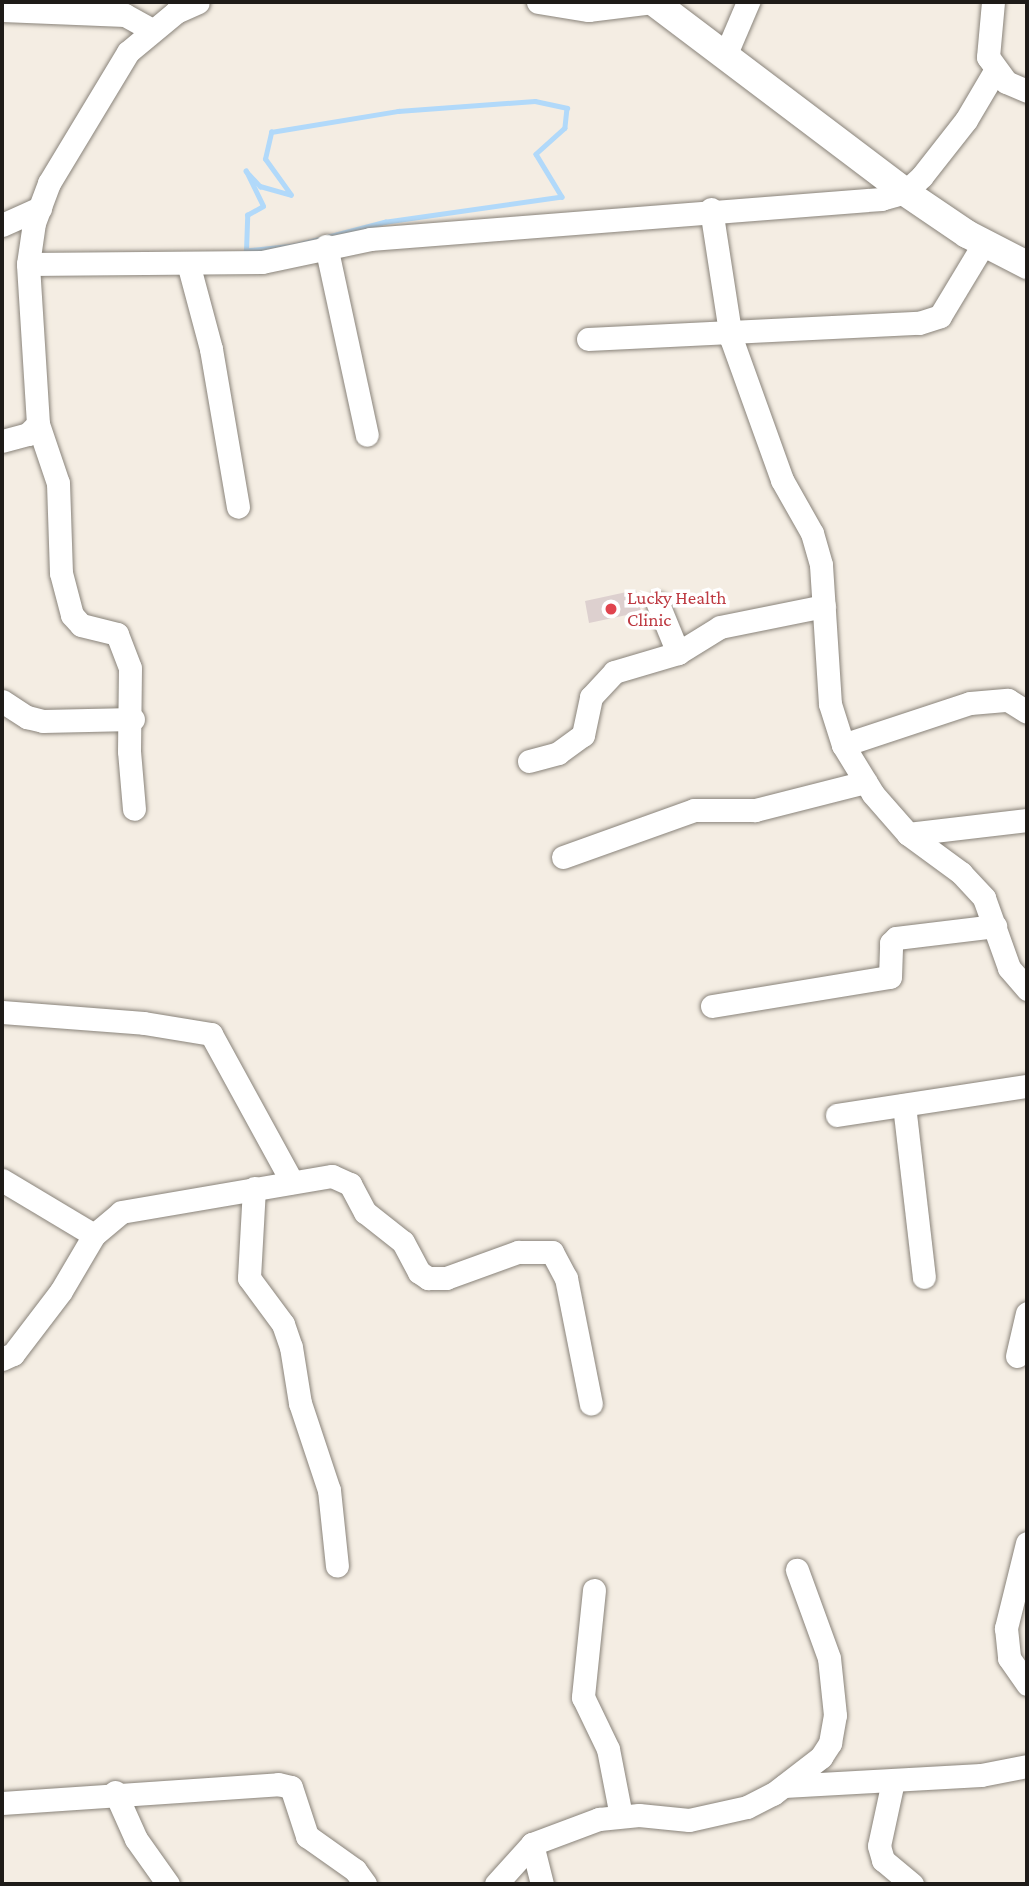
<!DOCTYPE html>
<html>
<head>
<meta charset="utf-8">
<style>
	body { margin:0 }
	#map { position:relative; width:1029px; height:1886px; overflow:hidden; background:#f4ede3; font-family:"Crimson Pro",serif }
	div>[style] { position:absolute }
	[style*='--x'] { left:calc(var(--x)*1px); top:calc(var(--y)*1px); width:calc(var(--w)*1px); rotate:calc(var(--a)*1deg) }
	.stream>* { height:4.5px; margin:-2.25px; padding:0 2.25px; transform-origin:2.25px; border-radius:2.25px; background:#b1d9fa }
	.building>* { inset:0; background:#ddd0cf }
	.roads { filter:drop-shadow(0 0 2px #89837a) drop-shadow(0 0 2px #89837a) }
	.minor>* { height:23px; margin:-11.5px; padding:0 11.5px; transform-origin:11.5px; border-radius:11.5px; background:#fff }
	.major>* { height:28px; margin:-14px; padding:0 14px; transform-origin:14px; border-radius:14px; background:#fff }
	.dots>* { width:19px; height:19px; translate:-50% -50%; box-sizing:border-box; border:4px solid #fff; border-radius:50% }
	span { translate:-50% -50%; white-space:nowrap; text-align:center; line-height:1.15; -webkit-text-stroke:7px #fff; paint-order:stroke }
	.health-label { font-size:19px; color:#be3a42 }
	.left { translate:0 -50%; text-align:left }
	.frame { position:absolute; inset:0; border:4px solid #1e1b18; pointer-events:none }
</style>
</head>
<body>
<div id="map">
	<div class="stream">
		<i style="--x:535;--y:101;--w:33;--a:12"></i>
		<i style="--x:567;--y:108;--w:20;--a:96"></i>
		<i style="--x:565;--y:128;--w:39;--a:138"></i>
		<i style="--x:536;--y:154;--w:50;--a:58.8"></i>
		<i style="--x:562;--y:197;--w:178;--a:171.9"></i>
		<i style="--x:386;--y:222;--w:95;--a:165.4"></i>
		<i style="--x:294;--y:246;--w:48;--a:174.1"></i>
		<i style="--x:246;--y:251;--w:36;--a:-88"></i>
		<i style="--x:247;--y:215;--w:18;--a:-29"></i>
		<i style="--x:263;--y:206;--w:39;--a:-116"></i>
		<i style="--x:246;--y:171;--w:21;--a:47"></i>
		<i style="--x:260;--y:186;--w:32;--a:16"></i>
		<i style="--x:291;--y:195;--w:44;--a:-125.8"></i>
		<i style="--x:265;--y:159;--w:28;--a:-77"></i>
		<i style="--x:271;--y:132;--w:129;--a:-9.4"></i>
		<i style="--x:398;--y:111;--w:137;--a:-4.2"></i>
	</div>
	<div class="building">
		<i style="clip-path:polygon(636px 590px,641px 612px,589px 623px,585px 601px)"></i>
	</div>
	<div class="roads">
		<div class="minor">
			<i style="--x:538;--y:2;--w:51;--a:9.1"></i>
			<i style="--x:588;--y:10;--w:65;--a:-7"></i>
			<i style="--x:993;--y:2;--w:55;--a:95.2"></i>
			<i style="--x:988;--y:57;--w:31;--a:54"></i>
			<i style="--x:1006;--y:82;--w:23;--a:23"></i>
			<i style="--x:2;--y:10;--w:123;--a:2.3"></i>
			<i style="--x:125;--y:15;--w:31;--a:29"></i>
			<i style="--x:725;--y:56;--w:59;--a:-66.9"></i>
			<i style="--x:711;--y:209;--w:131;--a:81.2"></i>
			<i style="--x:731;--y:338;--w:151;--a:70.2"></i>
			<i style="--x:782;--y:480;--w:61;--a:60.5"></i>
			<i style="--x:812;--y:533;--w:33;--a:74"></i>
			<i style="--x:821;--y:565;--w:139;--a:86.3"></i>
			<i style="--x:830;--y:704;--w:43;--a:72.4"></i>
			<i style="--x:843;--y:745;--w:57;--a:58.5"></i>
			<i style="--x:873;--y:794;--w:53;--a:48.8"></i>
			<i style="--x:908;--y:834;--w:66;--a:36.3"></i>
			<i style="--x:961;--y:873;--w:34;--a:47"></i>
			<i style="--x:984;--y:898;--w:74;--a:70.3"></i>
			<i style="--x:1009;--y:968;--w:28;--a:49"></i>
			<i style="--x:2;--y:225;--w:42;--a:-24.1"></i>
			<i style="--x:326;--y:246;--w:193;--a:77.8"></i>
			<i style="--x:188;--y:263;--w:89;--a:75"></i>
			<i style="--x:211;--y:349;--w:160;--a:80.3"></i>
			<i style="--x:28;--y:264;--w:41;--a:-81.7"></i>
			<i style="--x:34;--y:223;--w:43;--a:-69.4"></i>
			<i style="--x:49;--y:183;--w:153;--a:-58.9"></i>
			<i style="--x:128;--y:52;--w:62;--a:-39.8"></i>
			<i style="--x:176;--y:12;--w:24;--a:-24"></i>
			<i style="--x:588;--y:339;--w:331;--a:-2.8"></i>
			<i style="--x:919;--y:323;--w:22;--a:-18"></i>
			<i style="--x:940;--y:316;--w:85;--a:-58.9"></i>
			<i style="--x:38;--y:424;--w:62;--a:71.3"></i>
			<i style="--x:58;--y:483;--w:90;--a:88.1"></i>
			<i style="--x:61;--y:573;--w:43;--a:75.3"></i>
			<i style="--x:72;--y:615;--w:13;--a:48"></i>
			<i style="--x:81;--y:625;--w:37;--a:14"></i>
			<i style="--x:117;--y:634;--w:36;--a:69"></i>
			<i style="--x:130;--y:668;--w:83;--a:90.7"></i>
			<i style="--x:129;--y:751;--w:58;--a:85.1"></i>
			<i style="--x:2;--y:441;--w:27;--a:-15"></i>
			<i style="--x:28;--y:434;--w:14;--a:-45"></i>
			<i style="--x:38;--y:424;--w:160;--a:-93.6"></i>
			<i style="--x:28;--y:264;--w:234;--a:-0.5"></i>
			<i style="--x:262;--y:262;--w:110;--a:-12"></i>
			<i style="--x:370;--y:239;--w:513;--a:-4.48"></i>
			<i style="--x:881;--y:199;--w:25;--a:-16"></i>
			<i style="--x:905;--y:192;--w:23;--a:-43"></i>
			<i style="--x:922;--y:176;--w:71;--a:-51.8"></i>
			<i style="--x:966;--y:120;--w:57;--a:-59.4"></i>
			<i style="--x:658;--y:604;--w:53;--a:67.8"></i>
			<i style="--x:2;--y:701;--w:30;--a:33"></i>
			<i style="--x:27;--y:717;--w:16;--a:14"></i>
			<i style="--x:43;--y:721;--w:90;--a:-1.3"></i>
			<i style="--x:843;--y:745;--w:134;--a:-18.3"></i>
			<i style="--x:970;--y:703;--w:38;--a:-5"></i>
			<i style="--x:1008;--y:700;--w:22;--a:32"></i>
			<i style="--x:529;--y:761;--w:30;--a:-15"></i>
			<i style="--x:558;--y:753;--w:31;--a:-36"></i>
			<i style="--x:583;--y:735;--w:39;--a:-78"></i>
			<i style="--x:591;--y:697;--w:34;--a:-47"></i>
			<i style="--x:614;--y:672;--w:67;--a:-16.5"></i>
			<i style="--x:678;--y:653;--w:49;--a:-31.8"></i>
			<i style="--x:720;--y:627;--w:106;--a:-11.4"></i>
			<i style="--x:908;--y:834;--w:120;--a:-6.7"></i>
			<i style="--x:563;--y:857;--w:139;--a:-19.7"></i>
			<i style="--x:694;--y:810;--w:61;--a:0"></i>
			<i style="--x:755;--y:810;--w:114;--a:-14.2"></i>
			<i style="--x:712;--y:1006;--w:180;--a:-9.3"></i>
			<i style="--x:890;--y:977;--w:34;--a:-88"></i>
			<i style="--x:891;--y:943;--w:7;--a:-45"></i>
			<i style="--x:896;--y:938;--w:100;--a:-6.9"></i>
			<i style="--x:2;--y:1012;--w:142;--a:4.4"></i>
			<i style="--x:144;--y:1023;--w:68;--a:9.3"></i>
			<i style="--x:211;--y:1034;--w:169;--a:61.3"></i>
			<i style="--x:904;--y:1105;--w:173;--a:83.4"></i>
			<i style="--x:837;--y:1115;--w:192;--a:-8.7"></i>
			<i style="--x:2;--y:1180;--w:107;--a:30.9"></i>
			<i style="--x:254;--y:1188;--w:90;--a:93.2"></i>
			<i style="--x:249;--y:1278;--w:57;--a:53.5"></i>
			<i style="--x:283;--y:1324;--w:24;--a:71"></i>
			<i style="--x:291;--y:1347;--w:57;--a:80.9"></i>
			<i style="--x:300;--y:1403;--w:92;--a:71.6"></i>
			<i style="--x:329;--y:1490;--w:76;--a:84"></i>
			<i style="--x:1017;--y:1356;--w:44;--a:-76.9"></i>
			<i style="--x:2;--y:1359;--w:12;--a:-24"></i>
			<i style="--x:13;--y:1354;--w:79;--a:-52.7"></i>
			<i style="--x:61;--y:1291;--w:65;--a:-59.5"></i>
			<i style="--x:94;--y:1235;--w:35;--a:-40"></i>
			<i style="--x:121;--y:1212;--w:214;--a:-9.7"></i>
			<i style="--x:332;--y:1176;--w:20;--a:24"></i>
			<i style="--x:350;--y:1184;--w:32;--a:62"></i>
			<i style="--x:365;--y:1212;--w:48;--a:38.3"></i>
			<i style="--x:403;--y:1242;--w:34;--a:62"></i>
			<i style="--x:419;--y:1272;--w:11;--a:34"></i>
			<i style="--x:428;--y:1278;--w:18;--a:0"></i>
			<i style="--x:446;--y:1278;--w:77;--a:-19.9"></i>
			<i style="--x:518;--y:1252;--w:34;--a:0"></i>
			<i style="--x:552;--y:1252;--w:30;--a:62"></i>
			<i style="--x:566;--y:1278;--w:128;--a:78.8"></i>
			<i style="--x:1027;--y:1543;--w:88;--a:103.9"></i>
			<i style="--x:1006;--y:1628;--w:30;--a:84"></i>
			<i style="--x:1009;--y:1658;--w:32;--a:55"></i>
			<i style="--x:594;--y:1590;--w:108;--a:95.9"></i>
			<i style="--x:583;--y:1697;--w:58;--a:64.3"></i>
			<i style="--x:608;--y:1749;--w:68;--a:79"></i>
			<i style="--x:893;--y:1781;--w:66;--a:102.2"></i>
			<i style="--x:879;--y:1846;--w:15;--a:74"></i>
			<i style="--x:883;--y:1860;--w:38;--a:40"></i>
			<i style="--x:784;--y:1786;--w:197;--a:-3.2"></i>
			<i style="--x:981;--y:1775;--w:47;--a:-11.1"></i>
			<i style="--x:115;--y:1792;--w:51;--a:65.9"></i>
			<i style="--x:136;--y:1839;--w:55;--a:54.6"></i>
			<i style="--x:2;--y:1803;--w:277;--a:-3.9"></i>
			<i style="--x:278;--y:1784;--w:13;--a:13"></i>
			<i style="--x:291;--y:1787;--w:52;--a:71.9"></i>
			<i style="--x:307;--y:1836;--w:59;--a:35.3"></i>
			<i style="--x:355;--y:1870;--w:17;--a:54"></i>
			<i style="--x:532;--y:1844;--w:41;--a:76"></i>
			<i style="--x:496;--y:1884;--w:54;--a:-48"></i>
			<i style="--x:532;--y:1844;--w:72;--a:-20.5"></i>
			<i style="--x:599;--y:1819;--w:40;--a:-5.7"></i>
			<i style="--x:639;--y:1815;--w:50;--a:5.7"></i>
			<i style="--x:689;--y:1820;--w:59;--a:-12.6"></i>
			<i style="--x:747;--y:1807;--w:29;--a:-27"></i>
			<i style="--x:773;--y:1794;--w:61;--a:-37.6"></i>
			<i style="--x:821;--y:1757;--w:17;--a:-57"></i>
			<i style="--x:830;--y:1743;--w:28;--a:-80"></i>
			<i style="--x:835;--y:1715;--w:57;--a:-96"></i>
			<i style="--x:829;--y:1658;--w:94;--a:-110"></i>
		</div>
		<div class="major">
			<i style="--x:654;--y:2;--w:315;--a:37.1"></i>
			<i style="--x:905;--y:192;--w:75;--a:34.1"></i>
			<i style="--x:967;--y:234;--w:68;--a:27.3"></i>
		</div>
	</div>
	<div class="dots">
		<i style="left:611px;top:609px;background:#e0444e"></i>
	</div>
	<div class="health-label">
		<span class="left" style="left:627px;top:609px">Lucky Health<br>Clinic</span>
	</div>
	<div class="frame"></div>
</div>
</body>
</html>
